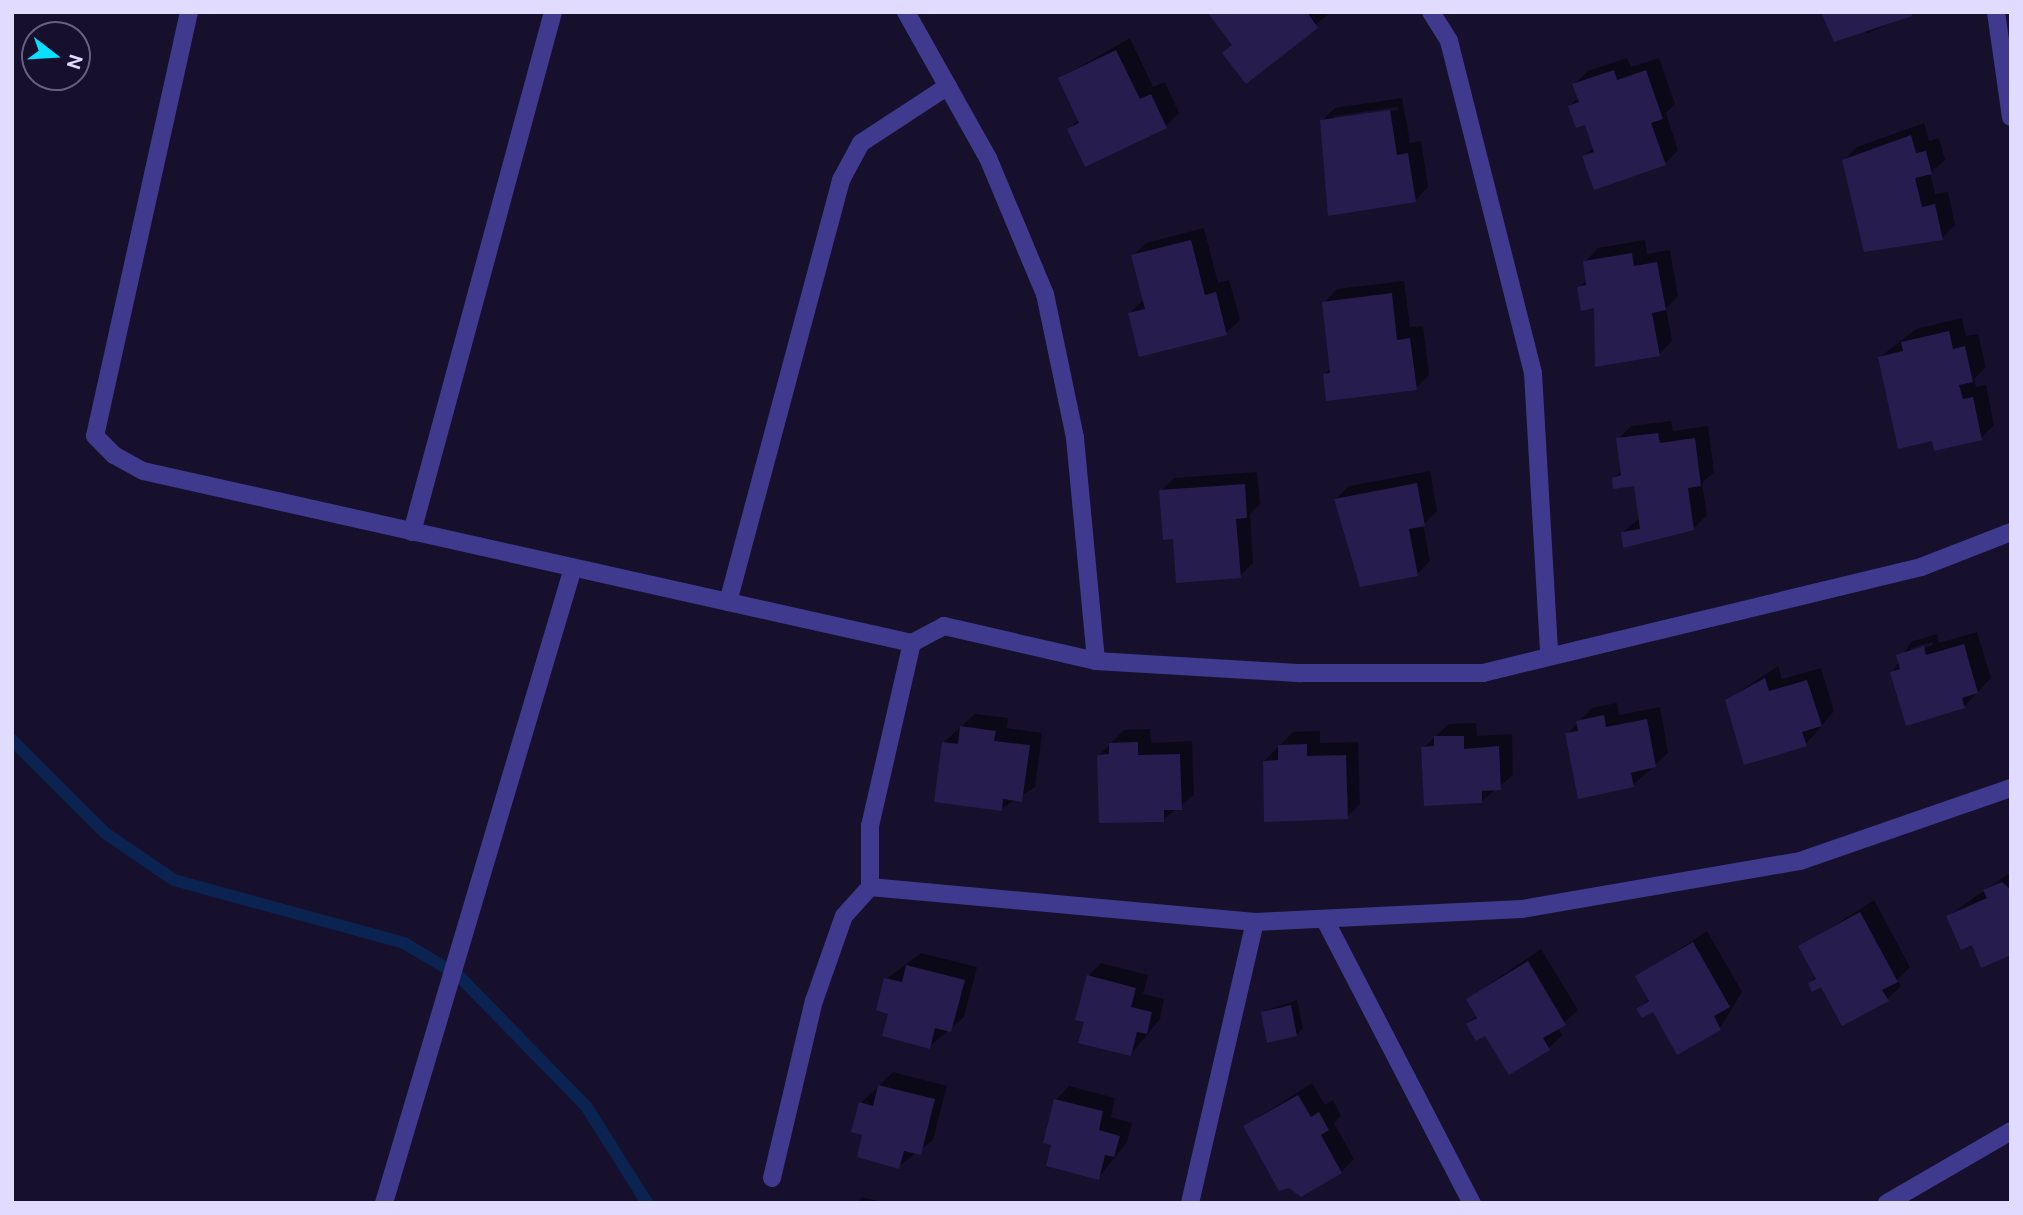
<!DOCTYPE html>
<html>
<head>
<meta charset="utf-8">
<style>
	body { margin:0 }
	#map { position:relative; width:2023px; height:1215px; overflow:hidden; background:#16102d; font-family:"DM Sans",sans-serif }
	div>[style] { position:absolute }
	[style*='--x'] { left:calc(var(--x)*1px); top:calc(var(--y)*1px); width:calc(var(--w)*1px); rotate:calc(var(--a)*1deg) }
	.shadow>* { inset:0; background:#0007 }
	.stream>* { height:12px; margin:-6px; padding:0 6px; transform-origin:6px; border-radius:6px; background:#0b2351 }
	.building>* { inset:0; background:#271c4e }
	.minor>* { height:18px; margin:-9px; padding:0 9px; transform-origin:9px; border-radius:9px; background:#3f3a8d }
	span { translate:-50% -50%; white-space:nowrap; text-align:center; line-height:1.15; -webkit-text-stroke:5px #16102d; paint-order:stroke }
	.frame { position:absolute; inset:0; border:14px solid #e1dcff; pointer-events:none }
	.north { position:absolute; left:21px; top:21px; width:70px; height:70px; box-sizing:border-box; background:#16102d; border:2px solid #676281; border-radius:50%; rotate:107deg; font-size:19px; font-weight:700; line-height:28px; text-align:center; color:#e1dcff }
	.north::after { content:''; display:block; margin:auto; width:24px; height:32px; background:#08e0ff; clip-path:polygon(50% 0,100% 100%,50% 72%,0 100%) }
</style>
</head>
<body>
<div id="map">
	<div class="shadow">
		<i style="clip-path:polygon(1210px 12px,1329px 12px,1330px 13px,1246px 81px,1234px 44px)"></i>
		<i style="clip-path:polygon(1823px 12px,1914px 12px,1868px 33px)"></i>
		<i style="clip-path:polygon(1130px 38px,1153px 87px,1165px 82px,1179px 113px,1166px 126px,1086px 165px,1069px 130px,1079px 119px,1060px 78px)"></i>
		<i style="clip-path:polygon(1627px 58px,1631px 67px,1659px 58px,1675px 104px,1666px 113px,1678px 150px,1665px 164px,1584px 156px,1594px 147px,1586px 123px,1570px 106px,1579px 97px,1574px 85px,1588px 71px)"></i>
		<i style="clip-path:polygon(evenodd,1402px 98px,1410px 143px,1421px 141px,1428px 187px,1415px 201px,1329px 214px,1322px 121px,1335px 108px,1402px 98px,1398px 107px,1399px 110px,1334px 120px,1334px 116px,1398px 107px)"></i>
		<i style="clip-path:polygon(1924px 123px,1929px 141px,1939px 138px,1945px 160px,1930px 173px,1935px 194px,1948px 192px,1955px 225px,1942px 238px,1843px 161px,1857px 147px)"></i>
		<i style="clip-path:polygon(1204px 228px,1218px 283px,1229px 280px,1240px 320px,1226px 333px,1130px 313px,1144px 299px,1133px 256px,1146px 243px)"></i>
		<i style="clip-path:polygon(1645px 240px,1647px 254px,1670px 250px,1678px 296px,1666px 308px,1672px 341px,1659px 354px,1579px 288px,1587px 279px,1585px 262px,1598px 248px)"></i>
		<i style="clip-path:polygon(1404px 281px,1410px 327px,1423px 326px,1429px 375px,1416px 388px,1325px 374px,1331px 368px,1324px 303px,1337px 289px)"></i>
		<i style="clip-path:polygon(1962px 318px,1966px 336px,1978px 334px,1986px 367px,1974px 379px,1976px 387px,1986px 385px,1994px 425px,1981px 438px,1933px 439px,1880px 357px,1916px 329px)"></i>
		<i style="clip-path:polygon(1671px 421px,1673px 431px,1708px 426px,1714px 472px,1702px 483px,1707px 515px,1693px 529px,1623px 532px,1640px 518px,1635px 484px,1614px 478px,1622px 470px,1618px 439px,1631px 426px)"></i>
		<i style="clip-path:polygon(1430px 471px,1437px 511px,1423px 525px,1430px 561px,1417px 574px,1336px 499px,1349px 486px)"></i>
		<i style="clip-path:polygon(1257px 472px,1260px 504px,1250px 514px,1253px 563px,1240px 576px,1174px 537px,1161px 491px,1174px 478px)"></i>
		<i style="clip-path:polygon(evenodd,1977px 632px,1991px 678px,1964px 707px,1892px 673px,1911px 642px,1937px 634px,1939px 643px,1977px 632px,1932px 642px,1933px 645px,1911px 652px,1911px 648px,1932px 642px)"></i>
		<i style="clip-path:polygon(1778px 666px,1782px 679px,1821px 668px,1834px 711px,1806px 744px,1727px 700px)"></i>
		<i style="clip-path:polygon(1617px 703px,1619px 715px,1660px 707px,1668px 753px,1633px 785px,1567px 734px,1592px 708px)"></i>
		<i style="clip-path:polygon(975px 714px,1008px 718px,1007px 728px,1042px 733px,1035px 787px,1001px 809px,943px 743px)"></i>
		<i style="clip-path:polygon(1476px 723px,1477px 736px,1512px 734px,1513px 775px,1482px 801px,1423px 748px,1449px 724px)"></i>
		<i style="clip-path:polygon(1150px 729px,1151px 743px,1192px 741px,1194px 795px,1163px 820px,1099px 755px,1124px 730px)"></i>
		<i style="clip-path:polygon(1320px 731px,1320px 743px,1358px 742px,1360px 804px,1347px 817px,1264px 761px,1293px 732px)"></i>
		<i style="clip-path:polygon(2011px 872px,2011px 953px,1973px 942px,1948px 916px)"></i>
		<i style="clip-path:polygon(1874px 900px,1910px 967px,1897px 980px,1901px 986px,1887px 999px,1810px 983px,1816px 976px,1801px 947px)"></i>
		<i style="clip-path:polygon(1707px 931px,1742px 992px,1720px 1028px,1678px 1053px,1654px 1009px,1639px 1009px,1649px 998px,1637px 977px)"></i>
		<i style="clip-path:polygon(1541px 949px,1578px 1010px,1558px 1028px,1562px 1035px,1549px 1048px,1468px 1024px,1477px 1015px,1468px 999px)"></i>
		<i style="clip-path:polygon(921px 953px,977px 967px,964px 1017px,929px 1047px,890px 1013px,886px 979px)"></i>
		<i style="clip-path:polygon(1101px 963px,1148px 975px,1143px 994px,1164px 999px,1160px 1019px,1131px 1054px,1086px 1021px,1088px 976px)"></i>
		<i style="clip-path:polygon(1297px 1000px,1303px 1028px,1296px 1035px,1262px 1012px)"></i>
		<i style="clip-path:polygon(893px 1072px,947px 1086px,933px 1140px,898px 1167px,864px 1134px,861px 1103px)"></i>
		<i style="clip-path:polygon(1312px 1083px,1325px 1105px,1333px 1100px,1341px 1116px,1334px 1123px,1354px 1159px,1341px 1172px,1245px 1126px)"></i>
		<i style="clip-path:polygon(1069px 1086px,1115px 1098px,1111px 1117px,1132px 1123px,1127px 1142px,1098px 1178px,1053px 1144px,1056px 1100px)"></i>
		<i style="clip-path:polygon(862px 1197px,886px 1203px,857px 1203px)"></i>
	</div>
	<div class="stream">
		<i style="--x:12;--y:740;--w:132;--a:45"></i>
		<i style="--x:105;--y:833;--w:83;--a:34.3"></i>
		<i style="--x:174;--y:880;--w:238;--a:15.3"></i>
		<i style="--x:404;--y:943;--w:63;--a:30.7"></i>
		<i style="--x:458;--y:975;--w:183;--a:45.7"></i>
		<i style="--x:586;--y:1106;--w:115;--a:57.8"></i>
	</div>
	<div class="building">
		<i style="clip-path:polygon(1207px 12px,1307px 12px,1318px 28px,1246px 84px,1222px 53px,1232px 45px)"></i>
		<i style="clip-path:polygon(1821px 12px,1911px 12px,1912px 16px,1834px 42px)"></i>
		<i style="clip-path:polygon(1116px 50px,1140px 99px,1151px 94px,1167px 128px,1085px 167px,1067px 129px,1079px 123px,1058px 78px)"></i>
		<i style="clip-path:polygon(1614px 70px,1617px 80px,1646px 70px,1663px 119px,1651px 123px,1666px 165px,1594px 190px,1582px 156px,1594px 152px,1585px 125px,1576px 128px,1568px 106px,1579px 102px,1572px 84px)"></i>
		<i style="clip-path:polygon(1390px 110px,1397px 155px,1408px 153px,1416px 202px,1328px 216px,1320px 120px)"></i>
		<i style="clip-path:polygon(1911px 135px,1916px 153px,1926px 151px,1932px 174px,1915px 178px,1922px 207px,1935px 204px,1943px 240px,1864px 252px,1842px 160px)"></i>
		<i style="clip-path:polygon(1191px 240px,1205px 295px,1216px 292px,1227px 335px,1139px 357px,1128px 313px,1145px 309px,1131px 255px)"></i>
		<i style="clip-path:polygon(1632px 253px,1634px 266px,1657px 262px,1666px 310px,1652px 313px,1660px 356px,1595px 367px,1594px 308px,1581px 311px,1577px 287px,1586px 285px,1583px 261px)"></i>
		<i style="clip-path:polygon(1392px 293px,1397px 340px,1410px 338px,1417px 390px,1326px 401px,1323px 374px,1330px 373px,1322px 302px)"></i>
		<i style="clip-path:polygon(1949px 331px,1953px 349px,1965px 346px,1973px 382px,1959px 385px,1963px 399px,1973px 397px,1982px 440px,1934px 451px,1932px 441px,1898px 449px,1878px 357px,1903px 351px,1901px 342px)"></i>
		<i style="clip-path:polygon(1658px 433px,1660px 443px,1695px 438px,1701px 486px,1688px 488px,1694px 530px,1623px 548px,1621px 532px,1640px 529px,1634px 486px,1613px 489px,1612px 478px,1621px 475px,1616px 438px)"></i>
		<i style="clip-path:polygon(1417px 483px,1425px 526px,1409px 529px,1418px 576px,1360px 587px,1334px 499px)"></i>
		<i style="clip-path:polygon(1245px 484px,1247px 518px,1236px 519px,1241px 578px,1176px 583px,1173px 539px,1163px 540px,1159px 490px)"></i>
		<i style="clip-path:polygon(1964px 644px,1978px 693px,1962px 698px,1965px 708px,1906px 726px,1890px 672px,1900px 669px,1896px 655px,1924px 646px,1926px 655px)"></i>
		<i style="clip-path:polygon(1765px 678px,1769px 691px,1807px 680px,1822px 726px,1802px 732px,1807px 746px,1744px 765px,1725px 700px)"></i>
		<i style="clip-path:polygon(1604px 715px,1606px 727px,1647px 719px,1656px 767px,1631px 773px,1634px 787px,1578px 799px,1565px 733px,1578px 731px,1576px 721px)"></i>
		<i style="clip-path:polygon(960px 726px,996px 731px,994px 741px,1030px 745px,1022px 802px,1003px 799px,1002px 811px,934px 802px,942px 742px,958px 744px)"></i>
		<i style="clip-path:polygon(1434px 736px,1464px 736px,1464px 749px,1499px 746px,1501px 790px,1482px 791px,1482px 803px,1424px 806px,1421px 747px,1434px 746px)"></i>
		<i style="clip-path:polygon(1138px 742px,1138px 755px,1180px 754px,1182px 810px,1164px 810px,1164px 822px,1099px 823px,1097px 755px,1109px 754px,1109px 743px)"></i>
		<i style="clip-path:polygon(1307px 744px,1307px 756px,1346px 755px,1348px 819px,1264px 822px,1263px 761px,1278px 760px,1278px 745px)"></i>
		<i style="clip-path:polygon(2002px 882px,2011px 890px,2011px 955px,1981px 968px,1972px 945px,1961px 950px,1946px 916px,1987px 898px,1983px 890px)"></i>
		<i style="clip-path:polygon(1860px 912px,1898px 982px,1882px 990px,1889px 1001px,1842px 1026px,1821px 987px,1812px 992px,1808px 983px,1816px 979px,1798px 946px)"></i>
		<i style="clip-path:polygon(1693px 942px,1730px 1007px,1714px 1016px,1721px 1030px,1677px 1055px,1653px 1012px,1642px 1018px,1636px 1009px,1649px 1001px,1635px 976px)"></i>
		<i style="clip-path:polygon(1528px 961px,1566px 1025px,1543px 1038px,1550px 1050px,1509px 1075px,1485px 1036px,1476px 1041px,1466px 1024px,1477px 1018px,1466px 999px)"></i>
		<i style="clip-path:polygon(906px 965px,965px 980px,951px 1032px,935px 1028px,930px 1049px,882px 1036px,888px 1014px,876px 1010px,884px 978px,902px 982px)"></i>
		<i style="clip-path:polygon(1087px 975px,1136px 988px,1131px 1007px,1152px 1012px,1147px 1034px,1137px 1032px,1131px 1056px,1078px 1043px,1084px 1022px,1075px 1020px)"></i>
		<i style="clip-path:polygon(1291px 1005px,1297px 1036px,1267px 1043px,1261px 1012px)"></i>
		<i style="clip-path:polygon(878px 1085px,935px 1099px,921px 1155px,904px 1151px,899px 1169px,857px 1157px,862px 1135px,851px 1132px,859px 1102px,873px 1106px)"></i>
		<i style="clip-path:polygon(1298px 1095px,1311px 1117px,1319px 1112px,1329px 1130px,1321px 1135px,1342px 1173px,1301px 1197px,1289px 1188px,1279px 1191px,1243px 1126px)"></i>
		<i style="clip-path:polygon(1054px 1099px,1103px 1111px,1099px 1130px,1120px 1136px,1114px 1157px,1105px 1155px,1099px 1180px,1046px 1166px,1051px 1145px,1043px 1143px)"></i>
	</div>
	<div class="minor">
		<i style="--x:189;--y:12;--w:434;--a:102.5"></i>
		<i style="--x:95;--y:436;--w:27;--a:45"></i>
		<i style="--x:114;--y:455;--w:33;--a:29"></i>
		<i style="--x:143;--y:471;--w:788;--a:12.61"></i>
		<i style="--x:906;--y:12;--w:167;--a:60.7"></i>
		<i style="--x:988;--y:158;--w:147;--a:67.3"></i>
		<i style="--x:1045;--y:294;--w:147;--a:78.2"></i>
		<i style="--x:1075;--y:438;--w:224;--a:84.6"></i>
		<i style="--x:1431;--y:12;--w:34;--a:58"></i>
		<i style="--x:1449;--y:41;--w:342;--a:75.8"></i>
		<i style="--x:1533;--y:373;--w:281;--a:86.7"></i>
		<i style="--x:1996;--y:12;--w:106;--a:81.9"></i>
		<i style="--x:412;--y:532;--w:539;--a:-74.83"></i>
		<i style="--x:728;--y:602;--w:437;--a:-75"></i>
		<i style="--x:841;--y:180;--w:42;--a:-61.6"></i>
		<i style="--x:861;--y:143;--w:104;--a:-33.2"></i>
		<i style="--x:870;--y:887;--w:61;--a:-90"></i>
		<i style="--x:870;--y:826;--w:188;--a:-77.1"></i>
		<i style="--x:912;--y:643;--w:36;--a:-28"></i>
		<i style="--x:944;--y:626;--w:156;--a:13"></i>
		<i style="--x:1096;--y:661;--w:205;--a:3.4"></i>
		<i style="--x:1301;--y:673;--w:182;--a:0"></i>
		<i style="--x:1483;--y:673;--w:451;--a:-13.6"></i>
		<i style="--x:1921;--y:567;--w:97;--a:-21.3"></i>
		<i style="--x:1325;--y:920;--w:319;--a:62.6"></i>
		<i style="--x:772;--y:1178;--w:182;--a:-76.7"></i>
		<i style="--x:814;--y:1001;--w:90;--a:-70.6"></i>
		<i style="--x:844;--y:916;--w:39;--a:-48"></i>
		<i style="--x:870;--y:887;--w:387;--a:5.2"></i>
		<i style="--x:1255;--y:922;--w:267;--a:-2.8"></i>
		<i style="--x:1522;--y:909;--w:282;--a:-9.8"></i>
		<i style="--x:1800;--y:861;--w:223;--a:-19.1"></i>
		<i style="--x:384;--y:1203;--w:663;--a:-73.43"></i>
		<i style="--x:1190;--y:1203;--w:288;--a:-77"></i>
		<i style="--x:1887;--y:1203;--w:143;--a:-30.1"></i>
	</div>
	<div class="frame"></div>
	<div class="north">N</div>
</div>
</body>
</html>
